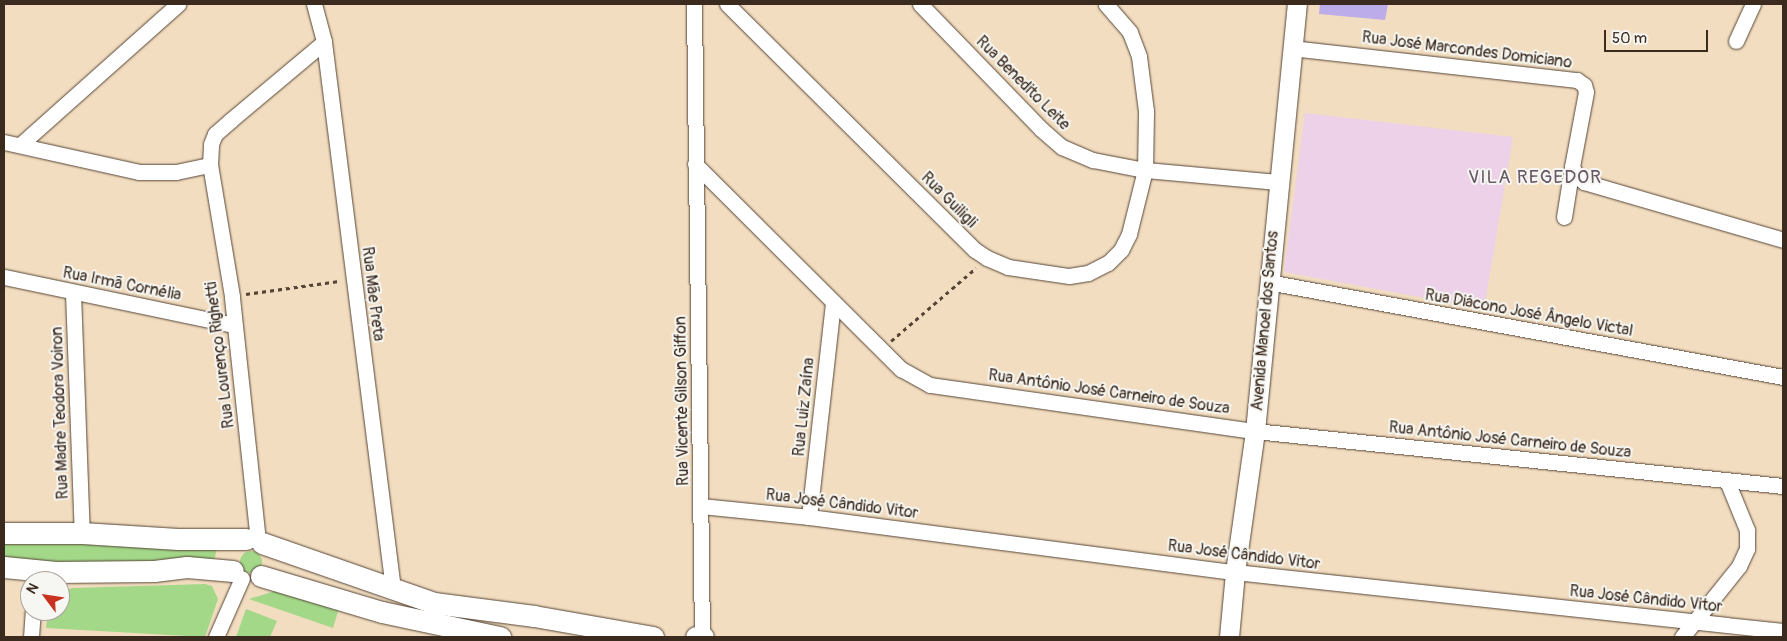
<!DOCTYPE html>
<html>
<head>
<meta charset="utf-8">
<style>
	body { margin:0 }
	#map { position:relative; width:1787px; height:641px; overflow:hidden; background:#f2ddc0; font-family:Pangolin,sans-serif }
	div>[style] { position:absolute }
	[style*='--x'] { left:calc(var(--x)*1px); top:calc(var(--y)*1px); width:calc(var(--w)*1px); rotate:calc(var(--a)*1deg) }
	.built>* { inset:0; background:#edd1e9 }
	.green>* { inset:0; background:#a3d889 }
	.round { border-radius:50% }
	.building>* { inset:0; background:#bcacea }
	.path>* { height:2.5px; margin-top:-1.25px; transform-origin:0; background:repeating-linear-gradient(90deg,#564536 0 4px,transparent 0 8px) }
	.roads { filter:drop-shadow(0 0 1px #564536) drop-shadow(0 0 1px #564536) }
	.minor>* { height:15px; margin:-7.5px; padding:0 7.5px; transform-origin:7.5px; border-radius:7.5px; background:#fff }
	.tertiary>* { height:19px; margin:-9.5px; padding:0 9.5px; transform-origin:9.5px; border-radius:9.5px; background:#fff }
	.secondary>* { height:21px; margin:-10.5px; padding:0 10.5px; transform-origin:10.5px; border-radius:10.5px; background:#fff }
	span { translate:-50% -50%; white-space:nowrap; text-align:center; line-height:1.15; -webkit-text-stroke:4px #f6f6f2; paint-order:stroke }
	.street-label { font-size:16px; color:#3b2a1e }
	.quarter-label { font-size:19px; color:#685865; letter-spacing:1px }
	.frame { position:absolute; inset:0; border:5px solid #3b2a1e; pointer-events:none }
	.north { position:absolute; left:20px; top:571px; width:50px; height:50px; box-sizing:border-box; background:#f6f6f2; border:1px solid #aba49d; border-radius:50%; rotate:301deg; font-size:14px; font-weight:700; line-height:20px; text-align:center; color:#3b2a1e }
	.north::after { content:''; display:block; margin:auto; width:18px; height:22px; background:#c8321e; clip-path:polygon(50% 0,100% 100%,50% 72%,0 100%) }
	.scale { position:absolute; left:1604px; top:30px; width:104px; height:22px; box-sizing:border-box; border:2px solid #3b2a1e; border-top:0; padding-left:6px; font-size:15px; line-height:18px; white-space:nowrap; color:#3b2a1e; -webkit-text-stroke:4px #f6f6f2; paint-order:stroke }
</style>
</head>
<body>
<div id="map">
	<div class="built">
		<i style="clip-path:polygon(1305px 113px,1513px 137px,1484px 309px,1284px 272px)"></i>
	</div>
	<div class="green">
		<i style="clip-path:polygon(4px 540px,217px 549px,213px 564px,55px 563px,4px 558px)"></i>
		<i class="round" style="left:240px;top:551px;width:22px;height:22px"></i>
		<i style="clip-path:polygon(205px 584px,212px 586px,218px 599px,205px 637px,46px 628px,48px 611px,60px 611px,60px 593px,72px 588px)"></i>
		<i style="clip-path:polygon(275px 591px,339px 608px,333px 628px,249px 599px)"></i>
		<i style="clip-path:polygon(246px 609px,277px 621px,270px 637px,236px 637px)"></i>
	</div>
	<div class="building">
		<i style="clip-path:polygon(1320px 4px,1388px 4px,1385px 20px,1319px 14px)"></i>
	</div>
	<div class="path">
		<i style="--x:246;--y:294;--w:94;--a:-8"></i>
		<i style="--x:891;--y:341;--w:112;--a:-40.7"></i>
	</div>
	<div class="roads">
		<div class="minor">
			<i style="--x:314;--y:4;--w:39;--a:75"></i>
			<i style="--x:324;--y:42;--w:551;--a:82.81"></i>
			<i style="--x:694;--y:4;--w:633;--a:89.28"></i>
			<i style="--x:727;--y:4;--w:349;--a:44.8"></i>
			<i style="--x:975;--y:250;--w:14;--a:34"></i>
			<i style="--x:987;--y:258;--w:23;--a:23"></i>
			<i style="--x:1008;--y:267;--w:62;--a:8.4"></i>
			<i style="--x:1069;--y:276;--w:19;--a:-9"></i>
			<i style="--x:1088;--y:273;--w:22;--a:-27"></i>
			<i style="--x:1108;--y:263;--w:18;--a:-45"></i>
			<i style="--x:1121;--y:250;--w:18;--a:-63"></i>
			<i style="--x:1129;--y:234;--w:66;--a:-76"></i>
			<i style="--x:1145;--y:170;--w:59;--a:-89"></i>
			<i style="--x:1146;--y:111;--w:55;--a:-97.3"></i>
			<i style="--x:1139;--y:56;--w:26;--a:-111"></i>
			<i style="--x:1130;--y:32;--w:37;--a:-131"></i>
			<i style="--x:920;--y:4;--w:174;--a:45.9"></i>
			<i style="--x:1041;--y:129;--w:28;--a:41"></i>
			<i style="--x:1062;--y:147;--w:34;--a:23"></i>
			<i style="--x:1093;--y:160;--w:53;--a:10.9"></i>
			<i style="--x:1145;--y:170;--w:134;--a:5.2"></i>
			<i style="--x:1736;--y:41;--w:41;--a:-65.3"></i>
			<i style="--x:1291;--y:48;--w:288;--a:6.4"></i>
			<i style="--x:1577;--y:80;--w:9;--a:36"></i>
			<i style="--x:1584;--y:85;--w:7;--a:74"></i>
			<i style="--x:1586;--y:92;--w:76;--a:100.6"></i>
			<i style="--x:1572;--y:167;--w:9;--a:63"></i>
			<i style="--x:1576;--y:175;--w:11;--a:41"></i>
			<i style="--x:1584;--y:182;--w:207;--a:16.2"></i>
			<i style="--x:4;--y:142;--w:138;--a:12.5"></i>
			<i style="--x:139;--y:172;--w:37;--a:0"></i>
			<i style="--x:176;--y:172;--w:35;--a:-12"></i>
			<i style="--x:20;--y:145;--w:212;--a:-41.7"></i>
			<i style="--x:695;--y:164;--w:291;--a:44.9"></i>
			<i style="--x:901;--y:369;--w:33;--a:29"></i>
			<i style="--x:930;--y:385;--w:328;--a:8.1"></i>
			<i style="--x:1255;--y:431;--w:531;--a:5.95"></i>
			<i style="--x:1564;--y:217;--w:51;--a:-80.9"></i>
			<i style="--x:4;--y:277;--w:235;--a:11.8"></i>
			<i style="--x:1268;--y:282;--w:524;--a:10.45"></i>
			<i style="--x:73;--y:293;--w:240;--a:87.9"></i>
			<i style="--x:701;--y:506;--w:109;--a:5.8"></i>
			<i style="--x:809;--y:517;--w:430;--a:7.4"></i>
			<i style="--x:1235;--y:572;--w:551;--a:6.15"></i>
			<i style="--x:809;--y:517;--w:216;--a:-83.6"></i>
			<i style="--x:258;--y:541;--w:246;--a:-96.1"></i>
			<i style="--x:232;--y:296;--w:133;--a:-99.5"></i>
			<i style="--x:210;--y:165;--w:21;--a:-87"></i>
			<i style="--x:211;--y:144;--w:11;--a:-68"></i>
			<i style="--x:215;--y:134;--w:21;--a:-41"></i>
			<i style="--x:231;--y:120;--w:121;--a:-40"></i>
			<i style="--x:31;--y:637;--w:26;--a:-86"></i>
			<i style="--x:216;--y:637;--w:64;--a:-66.2"></i>
			<i style="--x:1682;--y:637;--w:91;--a:-51.2"></i>
			<i style="--x:1739;--y:566;--w:19;--a:-65"></i>
			<i style="--x:1747;--y:549;--w:19;--a:-90"></i>
			<i style="--x:1747;--y:530;--w:53;--a:-112.2"></i>
		</div>
		<div class="tertiary">
			<i style="--x:1229;--y:637;--w:65;--a:-84.7"></i>
			<i style="--x:1235;--y:572;--w:142;--a:-81.9"></i>
			<i style="--x:1255;--y:431;--w:429;--a:-84.4"></i>
		</div>
		<div class="secondary">
			<i style="--x:4;--y:533;--w:78;--a:0"></i>
			<i style="--x:82;--y:533;--w:96;--a:3.6"></i>
			<i style="--x:178;--y:539;--w:68;--a:0"></i>
			<i style="--x:262;--y:543;--w:182;--a:19.2"></i>
			<i style="--x:434;--y:603;--w:101;--a:7.4"></i>
			<i style="--x:534;--y:616;--w:121;--a:10"></i>
			<i style="--x:4;--y:567;--w:52;--a:5.5"></i>
			<i style="--x:56;--y:572;--w:98;--a:-0.6"></i>
			<i style="--x:154;--y:571;--w:33;--a:-7"></i>
			<i style="--x:187;--y:567;--w:46;--a:5"></i>
			<i style="--x:261;--y:576;--w:126;--a:16.6"></i>
			<i style="--x:382;--y:612;--w:121;--a:12"></i>
			<i style="--x:696;--y:637;--w:7;--a:0"></i>
		</div>
	</div>
	<div class="street-label">
		<span style="left:1467px;top:50px;rotate:7deg">Rua José Marcondes Domiciano</span>
		<span style="left:1023px;top:83px;rotate:45deg">Rua Benedito Leite</span>
		<span style="left:949px;top:200px;rotate:45deg">Rua Guiligli</span>
		<span style="left:122px;top:284px;rotate:11deg">Rua Irmã Cornélia</span>
		<span style="left:373px;top:294px;rotate:83deg">Rua Mãe Preta</span>
		<span style="left:1529px;top:313px;rotate:10deg">Rua Diácono José Ângelo Victal</span>
		<span style="left:1265px;top:321px;rotate:-85deg">Avenida Manoel dos Santos</span>
		<span style="left:220px;top:355px;rotate:-97deg">Rua Lourenço Righetti</span>
		<span style="left:1109px;top:392px;rotate:8deg">Rua Antônio José Carneiro de Souza</span>
		<span style="left:682px;top:401px;rotate:-91deg">Rua Vicente Gilson Giffon</span>
		<span style="left:804px;top:407px;rotate:-84deg">Rua Luiz Zaína</span>
		<span style="left:60px;top:413px;rotate:-92deg">Rua Madre Teodora Voiron</span>
		<span style="left:1510px;top:440px;rotate:6deg">Rua Antônio José Carneiro de Souza</span>
		<span style="left:842px;top:504px;rotate:7deg">Rua José Cândido Vitor</span>
		<span style="left:1244px;top:555px;rotate:7deg">Rua José Cândido Vitor</span>
		<span style="left:1646px;top:599px;rotate:6deg">Rua José Cândido Vitor</span>
	</div>
	<div class="quarter-label">
		<span style="left:1535px;top:178px">VILA REGEDOR</span>
	</div>
	<div class="frame"></div>
	<div class="north">N</div>
	<div class="scale">50 m</div>
</div>
</body>
</html>
